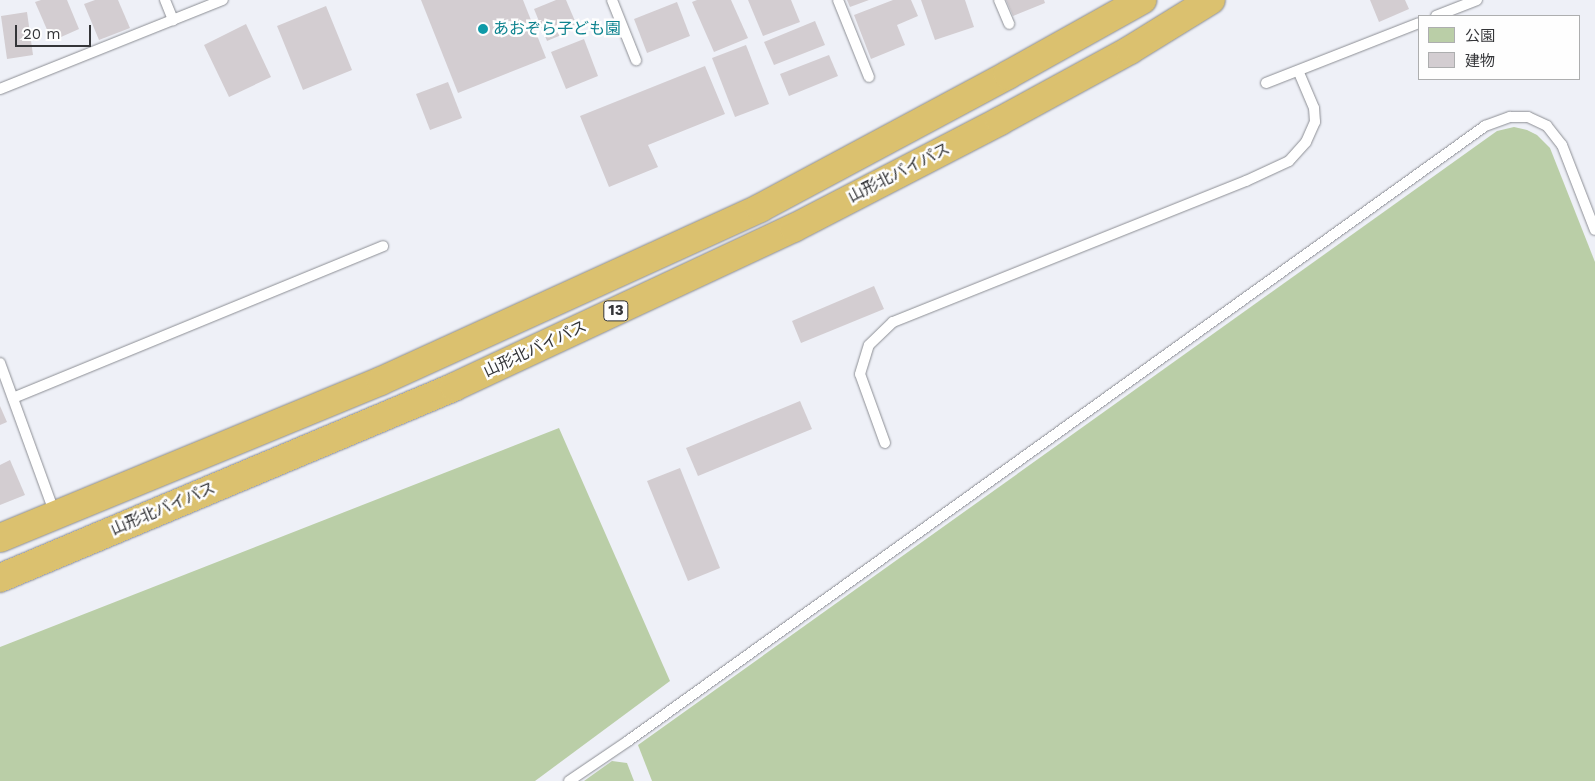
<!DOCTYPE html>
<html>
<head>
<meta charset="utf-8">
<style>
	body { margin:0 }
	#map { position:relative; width:1595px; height:781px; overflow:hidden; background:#eef0f7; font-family:"Work Sans","Noto Sans JP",sans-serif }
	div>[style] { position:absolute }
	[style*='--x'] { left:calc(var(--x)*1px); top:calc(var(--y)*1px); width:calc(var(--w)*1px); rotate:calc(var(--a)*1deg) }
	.green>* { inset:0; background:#bacea7 }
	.building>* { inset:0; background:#d3cdd1 }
	.roads { filter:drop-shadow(0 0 1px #8c8e94) drop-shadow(0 0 1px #8c8e94) }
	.lane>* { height:10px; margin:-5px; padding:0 5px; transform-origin:5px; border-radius:5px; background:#fff }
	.highway>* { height:28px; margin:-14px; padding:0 14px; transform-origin:14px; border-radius:14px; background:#dbc16f }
	.dots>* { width:14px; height:14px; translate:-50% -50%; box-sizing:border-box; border:2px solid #fefefe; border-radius:50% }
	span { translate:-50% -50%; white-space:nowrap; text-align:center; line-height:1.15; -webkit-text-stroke:5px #fefefe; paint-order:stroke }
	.shield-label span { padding:1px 4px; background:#fefefe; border:1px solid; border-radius:4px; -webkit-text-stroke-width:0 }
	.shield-label { font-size:15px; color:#343538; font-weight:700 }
	.culture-label { font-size:16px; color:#0d838f }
	.left { translate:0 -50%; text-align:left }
	.street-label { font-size:16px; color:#343538 }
	.legend { position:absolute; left:1418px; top:15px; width:162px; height:65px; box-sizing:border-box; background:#fefefe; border:1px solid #adaeaf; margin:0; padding:6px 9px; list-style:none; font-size:15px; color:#343538 }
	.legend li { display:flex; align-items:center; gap:10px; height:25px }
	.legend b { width:25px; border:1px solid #adaeaf }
	.scale { position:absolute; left:15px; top:25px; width:76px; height:22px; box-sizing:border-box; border:2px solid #343538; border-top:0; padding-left:6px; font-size:15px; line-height:18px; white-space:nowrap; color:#343538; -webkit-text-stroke:4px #fefefe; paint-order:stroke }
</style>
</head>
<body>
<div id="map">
	<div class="green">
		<i style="clip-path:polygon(1514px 127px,1527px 130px,1537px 135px,1550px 148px,1595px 262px,1595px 781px,652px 781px,638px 745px,1497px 131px)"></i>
		<i style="clip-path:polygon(559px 428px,670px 681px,535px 781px,0 781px,0 647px)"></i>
		<i style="clip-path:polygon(612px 761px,627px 763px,634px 781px,584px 781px)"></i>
	</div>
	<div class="building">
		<i style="clip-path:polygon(41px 0,67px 0,79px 29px,52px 41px,35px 2px)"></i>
		<i style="clip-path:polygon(95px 0,118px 0,130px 28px,99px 40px,84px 4px)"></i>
		<i style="clip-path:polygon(421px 0,523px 0,546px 58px,458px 93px)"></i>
		<i style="clip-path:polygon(556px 0,566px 0,578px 28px,547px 41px,534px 9px)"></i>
		<i style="clip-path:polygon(697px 0,731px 0,748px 38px,714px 52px,692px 2px)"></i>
		<i style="clip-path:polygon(748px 0,791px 0,800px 22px,763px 36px)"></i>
		<i style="clip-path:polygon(847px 0,869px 0,850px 7px)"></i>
		<i style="clip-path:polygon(893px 0,911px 0,918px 16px,897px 25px,905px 45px,871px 59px,854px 15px)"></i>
		<i style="clip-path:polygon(921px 0,965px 0,974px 27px,935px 40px)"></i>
		<i style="clip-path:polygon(1006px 0,1044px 0,1045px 3px,1013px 16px)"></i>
		<i style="clip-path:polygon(1370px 0,1405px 0,1409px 9px,1379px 22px)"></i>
		<i style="clip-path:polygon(677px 2px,690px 36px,647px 53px,634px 19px)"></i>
		<i style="clip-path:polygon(326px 6px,352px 70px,303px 90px,277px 26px)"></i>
		<i style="clip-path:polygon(27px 12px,33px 55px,7px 59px,1px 16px)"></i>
		<i style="clip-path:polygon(815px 21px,825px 45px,774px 65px,764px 42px)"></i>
		<i style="clip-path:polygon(246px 24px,271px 77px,229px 97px,204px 45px)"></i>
		<i style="clip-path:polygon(584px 39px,598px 76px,566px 89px,551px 52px)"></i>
		<i style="clip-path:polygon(746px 45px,769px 104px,735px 117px,712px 58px)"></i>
		<i style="clip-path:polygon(829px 55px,838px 76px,789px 96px,780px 74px)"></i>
		<i style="clip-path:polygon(705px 66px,725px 114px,648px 145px,658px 167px,609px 187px,580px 116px)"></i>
		<i style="clip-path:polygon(448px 82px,462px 118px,430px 130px,416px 94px)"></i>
		<i style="clip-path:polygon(874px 286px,884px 309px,801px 343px,792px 321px)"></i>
		<i style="clip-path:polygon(800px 401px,812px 429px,698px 476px,686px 448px)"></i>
		<i style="clip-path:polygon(0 406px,7px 422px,0 425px)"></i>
		<i style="clip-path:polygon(10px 460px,25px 495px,0 505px,0 465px)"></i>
		<i style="clip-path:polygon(680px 468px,720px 568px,688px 581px,647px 481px)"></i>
	</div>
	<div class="roads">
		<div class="lane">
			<i style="--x:165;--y:0;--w:22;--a:68"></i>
			<i style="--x:612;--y:0;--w:65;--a:68.2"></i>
			<i style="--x:838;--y:0;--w:83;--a:68.1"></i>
			<i style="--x:999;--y:0;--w:26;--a:67"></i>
			<i style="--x:1436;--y:16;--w:44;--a:-21.3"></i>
			<i style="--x:1266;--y:83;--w:164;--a:-21.4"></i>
			<i style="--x:0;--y:89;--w:240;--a:-21.8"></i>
			<i style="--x:0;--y:363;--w:161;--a:70"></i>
			<i style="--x:13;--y:398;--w:400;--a:-22.3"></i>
			<i style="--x:885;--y:443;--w:73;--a:-109.9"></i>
			<i style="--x:860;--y:374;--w:30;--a:-73"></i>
			<i style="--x:869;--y:345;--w:33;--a:-44"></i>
			<i style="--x:893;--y:322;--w:380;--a:-21.8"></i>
			<i style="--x:1246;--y:181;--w:47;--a:-24.9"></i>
			<i style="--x:1289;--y:161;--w:25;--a:-48"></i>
			<i style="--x:1306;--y:142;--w:22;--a:-66"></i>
			<i style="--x:1315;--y:122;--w:14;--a:-94"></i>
			<i style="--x:1314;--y:108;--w:39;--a:-113"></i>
			<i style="--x:569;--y:781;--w:71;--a:-34.1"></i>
			<i style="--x:628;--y:741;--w:1055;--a:-35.66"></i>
			<i style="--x:1485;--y:126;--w:27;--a:-20"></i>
			<i style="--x:1510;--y:117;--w:18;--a:0"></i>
			<i style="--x:1528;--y:117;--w:21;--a:25"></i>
			<i style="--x:1547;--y:126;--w:24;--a:52"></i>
			<i style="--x:1562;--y:145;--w:91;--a:68.8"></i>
		</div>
		<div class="highway">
			<i style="--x:0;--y:538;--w:412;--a:-22.4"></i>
			<i style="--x:381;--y:381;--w:417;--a:-24.5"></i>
			<i style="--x:760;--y:208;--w:281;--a:-28.2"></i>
			<i style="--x:1008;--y:75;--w:154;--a:-29.2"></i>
			<i style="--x:0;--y:578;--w:493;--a:-22.8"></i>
			<i style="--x:454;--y:387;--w:375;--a:-25.1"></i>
			<i style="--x:794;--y:228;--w:232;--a:-27.4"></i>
			<i style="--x:1000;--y:121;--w:148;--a:-28.6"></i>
			<i style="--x:1130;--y:50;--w:95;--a:-31.7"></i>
		</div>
	</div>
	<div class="dots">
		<i style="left:483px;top:29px;background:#0f9aa8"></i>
	</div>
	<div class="shield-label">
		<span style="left:616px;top:311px">13</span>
	</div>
	<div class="culture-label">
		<span class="left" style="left:493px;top:29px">あおぞら子ども園</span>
	</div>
	<div class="street-label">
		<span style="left:899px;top:173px;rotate:-27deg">山形北バイパス</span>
		<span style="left:535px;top:349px;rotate:-25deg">山形北バイパス</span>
		<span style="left:163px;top:509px;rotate:-23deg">山形北バイパス</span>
	</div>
	<ul class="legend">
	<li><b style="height:14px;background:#bacea7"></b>公園</li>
	<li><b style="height:14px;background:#d3cdd1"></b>建物</li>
	</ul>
	<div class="scale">20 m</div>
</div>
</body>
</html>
